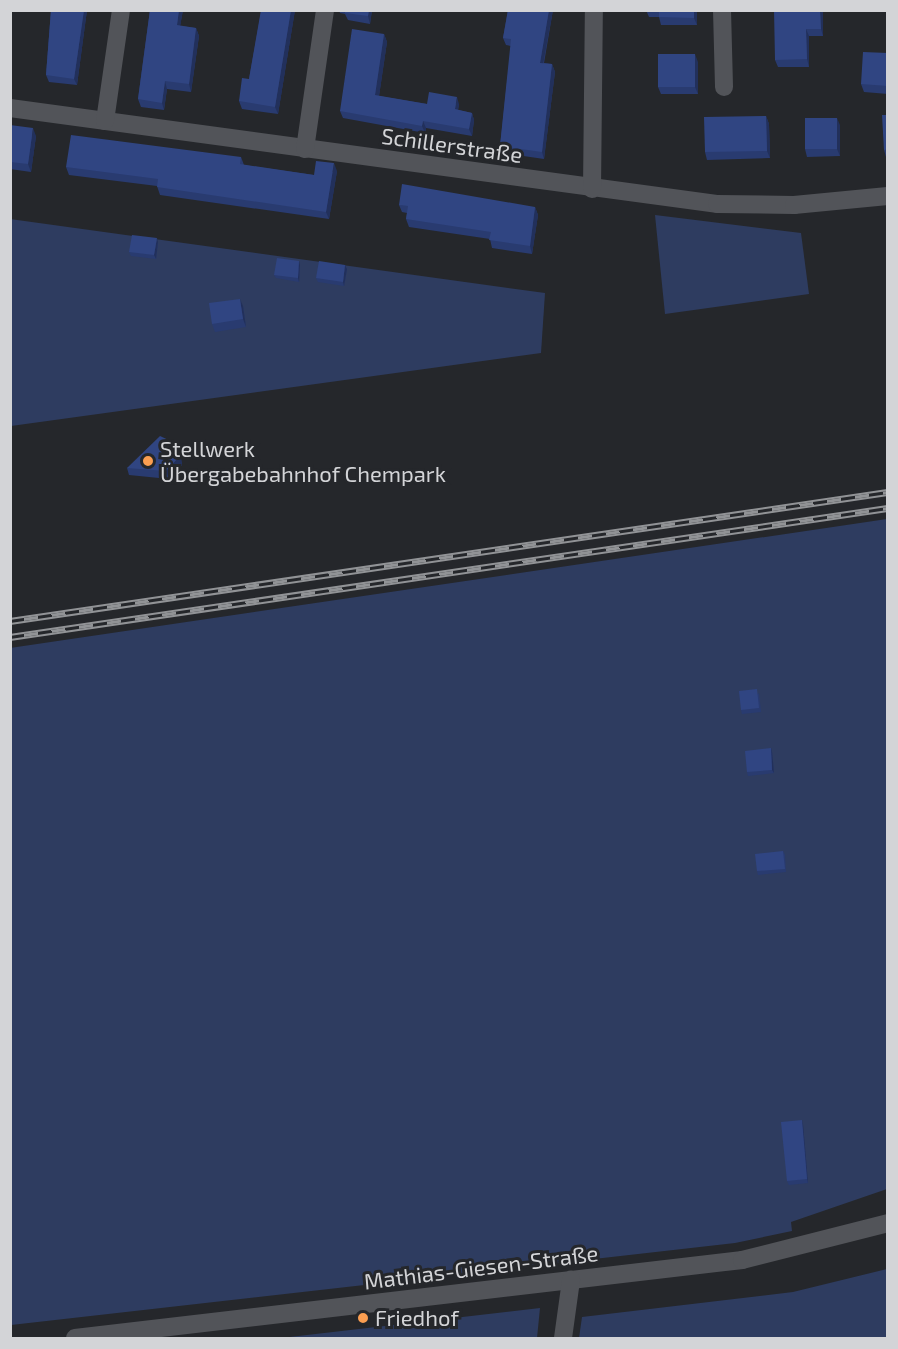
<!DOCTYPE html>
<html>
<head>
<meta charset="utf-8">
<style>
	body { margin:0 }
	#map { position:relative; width:898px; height:1349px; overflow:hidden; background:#25272b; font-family:"Exo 2",sans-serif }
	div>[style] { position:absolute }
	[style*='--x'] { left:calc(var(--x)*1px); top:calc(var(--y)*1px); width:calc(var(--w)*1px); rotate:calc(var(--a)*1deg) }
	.green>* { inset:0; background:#2e3c60 }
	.street>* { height:18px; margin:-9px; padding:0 9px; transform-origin:9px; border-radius:9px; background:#525459 }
	.rail>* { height:7px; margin-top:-3.5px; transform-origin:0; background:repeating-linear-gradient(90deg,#25272b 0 14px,#919396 0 28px); box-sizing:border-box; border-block:2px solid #919396 }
	.wall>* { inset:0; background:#293b70 }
	.shaded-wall>* { inset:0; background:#22305b }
	.building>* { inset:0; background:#304582 }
	.dots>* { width:16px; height:16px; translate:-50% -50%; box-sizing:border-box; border:3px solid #25272b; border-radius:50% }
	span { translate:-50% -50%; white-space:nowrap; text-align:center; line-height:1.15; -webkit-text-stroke:6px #25272b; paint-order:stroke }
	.street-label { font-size:22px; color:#d3d4d7 }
	.poi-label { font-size:22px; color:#d3d4d7 }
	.left { translate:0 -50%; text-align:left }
	.frame { position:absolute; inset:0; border:12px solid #d3d4d7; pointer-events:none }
</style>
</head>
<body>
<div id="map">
	<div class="green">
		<i style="clip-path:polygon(655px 215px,801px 233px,809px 294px,665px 314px)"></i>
		<i style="clip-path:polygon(10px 219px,545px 293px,541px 353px,11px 426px)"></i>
		<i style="clip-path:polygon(887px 519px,887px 1189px,791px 1222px,792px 1231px,735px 1243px,11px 1325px,10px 648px)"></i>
		<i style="clip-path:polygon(887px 1269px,887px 1338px,579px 1338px,582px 1317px,793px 1292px)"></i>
		<i style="clip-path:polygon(540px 1308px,537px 1338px,281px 1338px)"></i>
	</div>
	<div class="street">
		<i style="--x:722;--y:10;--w:77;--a:88.5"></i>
		<i style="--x:10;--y:108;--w:713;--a:7.73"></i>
		<i style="--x:717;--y:204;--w:77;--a:0.7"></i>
		<i style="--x:794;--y:205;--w:94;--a:-5.5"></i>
		<i style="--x:105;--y:121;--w:112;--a:-81.8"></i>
		<i style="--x:305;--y:149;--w:140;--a:-81.8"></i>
		<i style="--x:592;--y:189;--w:179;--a:-89.4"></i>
		<i style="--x:75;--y:1338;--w:672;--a:-6.67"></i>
		<i style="--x:742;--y:1260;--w:151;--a:-14.2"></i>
		<i style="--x:563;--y:1338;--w:59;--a:-82.1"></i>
	</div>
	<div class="rail">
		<i style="--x:10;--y:621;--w:887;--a:-8.36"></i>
		<i style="--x:10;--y:637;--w:887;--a:-8.36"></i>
	</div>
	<div class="wall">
		<i style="clip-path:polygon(51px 10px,87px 10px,77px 85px,49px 82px,46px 75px)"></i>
		<i style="clip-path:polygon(150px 10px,183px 10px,180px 26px,196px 28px,199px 36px,191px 92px,167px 89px,164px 110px,141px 107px,138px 99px)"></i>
		<i style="clip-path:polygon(254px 10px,295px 10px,278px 114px,242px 109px,239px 101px,249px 79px,261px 12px)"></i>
		<i style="clip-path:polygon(339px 10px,372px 10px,370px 24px,348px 20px,345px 14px,340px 13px)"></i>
		<i style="clip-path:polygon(508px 10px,553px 10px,544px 63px,552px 64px,555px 72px,544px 159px,503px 153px,500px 146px,511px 46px,506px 45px,503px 38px)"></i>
		<i style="clip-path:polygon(646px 10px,697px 10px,697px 25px,661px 25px,659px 17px,649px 17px)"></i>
		<i style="clip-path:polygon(823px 10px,823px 36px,809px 36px,809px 67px,778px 67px,775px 60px)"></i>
		<i style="clip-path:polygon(384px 34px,387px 42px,379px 96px,427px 104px,459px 104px,458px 110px,472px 113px,474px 120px,472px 136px,426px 128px,425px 133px,343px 118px,340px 111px)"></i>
		<i style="clip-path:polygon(888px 53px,888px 94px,864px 92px,861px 84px)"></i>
		<i style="clip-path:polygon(698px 62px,698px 94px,661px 94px,658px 87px)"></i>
		<i style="clip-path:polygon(888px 115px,888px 157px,886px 157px,884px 150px)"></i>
		<i style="clip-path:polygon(766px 116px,769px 124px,770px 158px,707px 160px,705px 152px)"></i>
		<i style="clip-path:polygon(10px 125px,36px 136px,31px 172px,10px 169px)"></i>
		<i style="clip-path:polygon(840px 125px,840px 156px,807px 157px,805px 149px)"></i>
		<i style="clip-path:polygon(241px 157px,244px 165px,314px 175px,337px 171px,329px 219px,160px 195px,157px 186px,69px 175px,66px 167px)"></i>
		<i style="clip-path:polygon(399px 205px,535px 207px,538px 215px,532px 254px,492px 248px,490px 239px,409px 227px,406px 219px,407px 213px,402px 212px)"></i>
		<i style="clip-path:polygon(158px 242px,156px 259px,131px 256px,129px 252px)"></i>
		<i style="clip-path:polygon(299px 261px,300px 265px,299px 282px,276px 278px,274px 275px)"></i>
		<i style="clip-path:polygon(345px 265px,347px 269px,344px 286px,318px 282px,316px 278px)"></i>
		<i style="clip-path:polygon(243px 306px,246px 327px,215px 332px,212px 324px)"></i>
		<i style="clip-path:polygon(180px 452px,182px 465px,169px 479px,129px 475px,127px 468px)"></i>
		<i style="clip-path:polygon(759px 693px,761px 712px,742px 714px,741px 710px)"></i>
		<i style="clip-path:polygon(771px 748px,772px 752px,774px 773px,748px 776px,747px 772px)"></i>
		<i style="clip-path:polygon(783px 851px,785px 855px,786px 872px,758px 875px,757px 871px)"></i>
		<i style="clip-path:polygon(803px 1124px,808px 1183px,789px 1185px,787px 1181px)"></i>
	</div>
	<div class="shaded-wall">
		<i style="clip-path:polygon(84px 10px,87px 10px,77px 85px,74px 79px)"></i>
		<i style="clip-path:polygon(179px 10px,183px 10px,179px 33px,177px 25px)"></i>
		<i style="clip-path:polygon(291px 10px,295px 10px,278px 114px,275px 107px)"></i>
		<i style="clip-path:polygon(369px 10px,372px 10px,370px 24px,368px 16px)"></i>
		<i style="clip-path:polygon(549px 10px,553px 10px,542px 70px,540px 63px)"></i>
		<i style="clip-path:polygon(694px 10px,697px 10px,697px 25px,694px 18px)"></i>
		<i style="clip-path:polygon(820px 10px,823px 10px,823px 36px,821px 29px)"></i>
		<i style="clip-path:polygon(196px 28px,199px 36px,191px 92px,189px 84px)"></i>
		<i style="clip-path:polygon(806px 29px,809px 36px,809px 67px,807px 59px)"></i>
		<i style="clip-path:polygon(384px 34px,387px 42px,378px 103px,375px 95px)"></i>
		<i style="clip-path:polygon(695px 54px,698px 62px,698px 94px,695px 87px)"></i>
		<i style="clip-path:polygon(552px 64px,555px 72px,544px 159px,542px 152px)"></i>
		<i style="clip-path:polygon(165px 81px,167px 89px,164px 110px,162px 103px)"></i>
		<i style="clip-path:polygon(457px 97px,459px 104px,457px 117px,455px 109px)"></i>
		<i style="clip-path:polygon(472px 113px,474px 120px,472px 136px,469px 129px)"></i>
		<i style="clip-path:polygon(766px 116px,769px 124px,770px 158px,767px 151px)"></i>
		<i style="clip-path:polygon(837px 118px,840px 125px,840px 156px,837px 149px)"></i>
		<i style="clip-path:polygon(423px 121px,426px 128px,425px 133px,422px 126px)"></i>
		<i style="clip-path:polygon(33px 128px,36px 136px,31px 172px,28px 164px)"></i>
		<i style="clip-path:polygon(334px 163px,337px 171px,329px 219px,326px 212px)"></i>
		<i style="clip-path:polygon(535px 207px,538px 215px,532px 254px,530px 246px)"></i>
		<i style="clip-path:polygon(157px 238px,158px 242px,156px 259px,154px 255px)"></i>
		<i style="clip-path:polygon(299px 261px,300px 265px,299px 282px,298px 278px)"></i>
		<i style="clip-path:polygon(345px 265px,347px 269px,344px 286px,343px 282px)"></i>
		<i style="clip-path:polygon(240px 299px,243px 306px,246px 327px,243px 319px)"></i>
		<i style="clip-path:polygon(177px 444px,180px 452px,182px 465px,169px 479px,166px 471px)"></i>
		<i style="clip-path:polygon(771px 748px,772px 752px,774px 773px,772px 770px)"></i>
		<i style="clip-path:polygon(802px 1120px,803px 1124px,808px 1183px,807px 1179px)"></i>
	</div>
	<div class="building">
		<i style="clip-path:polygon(51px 10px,84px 10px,74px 79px,46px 75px)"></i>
		<i style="clip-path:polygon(150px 10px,179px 10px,177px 25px,196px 28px,189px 84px,165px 81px,162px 103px,138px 99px)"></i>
		<i style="clip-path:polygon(261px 10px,291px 10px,275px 107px,239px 101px,242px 78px,249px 79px)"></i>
		<i style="clip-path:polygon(345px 10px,369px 10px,368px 16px,345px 13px)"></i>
		<i style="clip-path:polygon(508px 10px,549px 10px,540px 63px,552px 64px,542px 152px,500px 146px,511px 39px,503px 38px)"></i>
		<i style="clip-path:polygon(659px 10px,694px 10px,694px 18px,659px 17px)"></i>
		<i style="clip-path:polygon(774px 10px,820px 10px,821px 29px,806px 29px,807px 59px,775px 60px)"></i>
		<i style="clip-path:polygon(352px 29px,384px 34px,375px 95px,427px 104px,429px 92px,457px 97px,455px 109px,472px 113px,469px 129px,423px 121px,422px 126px,340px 111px)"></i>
		<i style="clip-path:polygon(863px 52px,888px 53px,888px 86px,861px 84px)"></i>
		<i style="clip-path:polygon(658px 54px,695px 54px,695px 87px,658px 87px)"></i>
		<i style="clip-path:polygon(882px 115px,888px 115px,888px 149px,884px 150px)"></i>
		<i style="clip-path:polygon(766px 116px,767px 151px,705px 152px,704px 117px)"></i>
		<i style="clip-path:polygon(805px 118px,837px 118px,837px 149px,805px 149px)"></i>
		<i style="clip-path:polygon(10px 125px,33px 128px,28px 164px,10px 162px)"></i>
		<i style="clip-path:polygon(71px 135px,241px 157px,240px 164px,314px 175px,316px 161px,334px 163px,326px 212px,157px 187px,158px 179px,66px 167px)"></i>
		<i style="clip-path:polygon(402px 184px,535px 207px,530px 246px,489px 240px,491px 232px,406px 219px,408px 206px,399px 205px)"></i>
		<i style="clip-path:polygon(132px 235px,157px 238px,154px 255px,129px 252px)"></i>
		<i style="clip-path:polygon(277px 258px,299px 261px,298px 278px,274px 275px)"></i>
		<i style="clip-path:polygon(319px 261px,345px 265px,343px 282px,316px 278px)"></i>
		<i style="clip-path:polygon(240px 299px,243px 319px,212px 324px,209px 303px)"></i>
		<i style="clip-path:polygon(160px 436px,177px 444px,179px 457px,166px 471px,127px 468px)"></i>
		<i style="clip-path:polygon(757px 689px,759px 708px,741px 710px,739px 691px)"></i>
		<i style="clip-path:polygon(771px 748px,772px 770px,747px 772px,745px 751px)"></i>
		<i style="clip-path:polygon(783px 851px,785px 869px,757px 871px,755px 854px)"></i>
		<i style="clip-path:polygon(802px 1120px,807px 1179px,787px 1181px,781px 1122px)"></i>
	</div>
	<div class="dots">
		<i style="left:148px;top:461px;background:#fb9e51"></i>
		<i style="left:363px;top:1318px;background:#fb9e51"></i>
	</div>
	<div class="street-label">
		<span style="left:452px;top:145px;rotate:8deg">Schillerstraße</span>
		<span style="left:481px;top:1267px;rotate:-7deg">Mathias-Giesen-Straße</span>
	</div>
	<div class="poi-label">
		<span class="left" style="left:160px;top:461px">Stellwerk<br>Übergabebahnhof Chempark</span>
		<span class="left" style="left:375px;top:1318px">Friedhof</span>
	</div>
	<div class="frame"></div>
</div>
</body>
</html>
